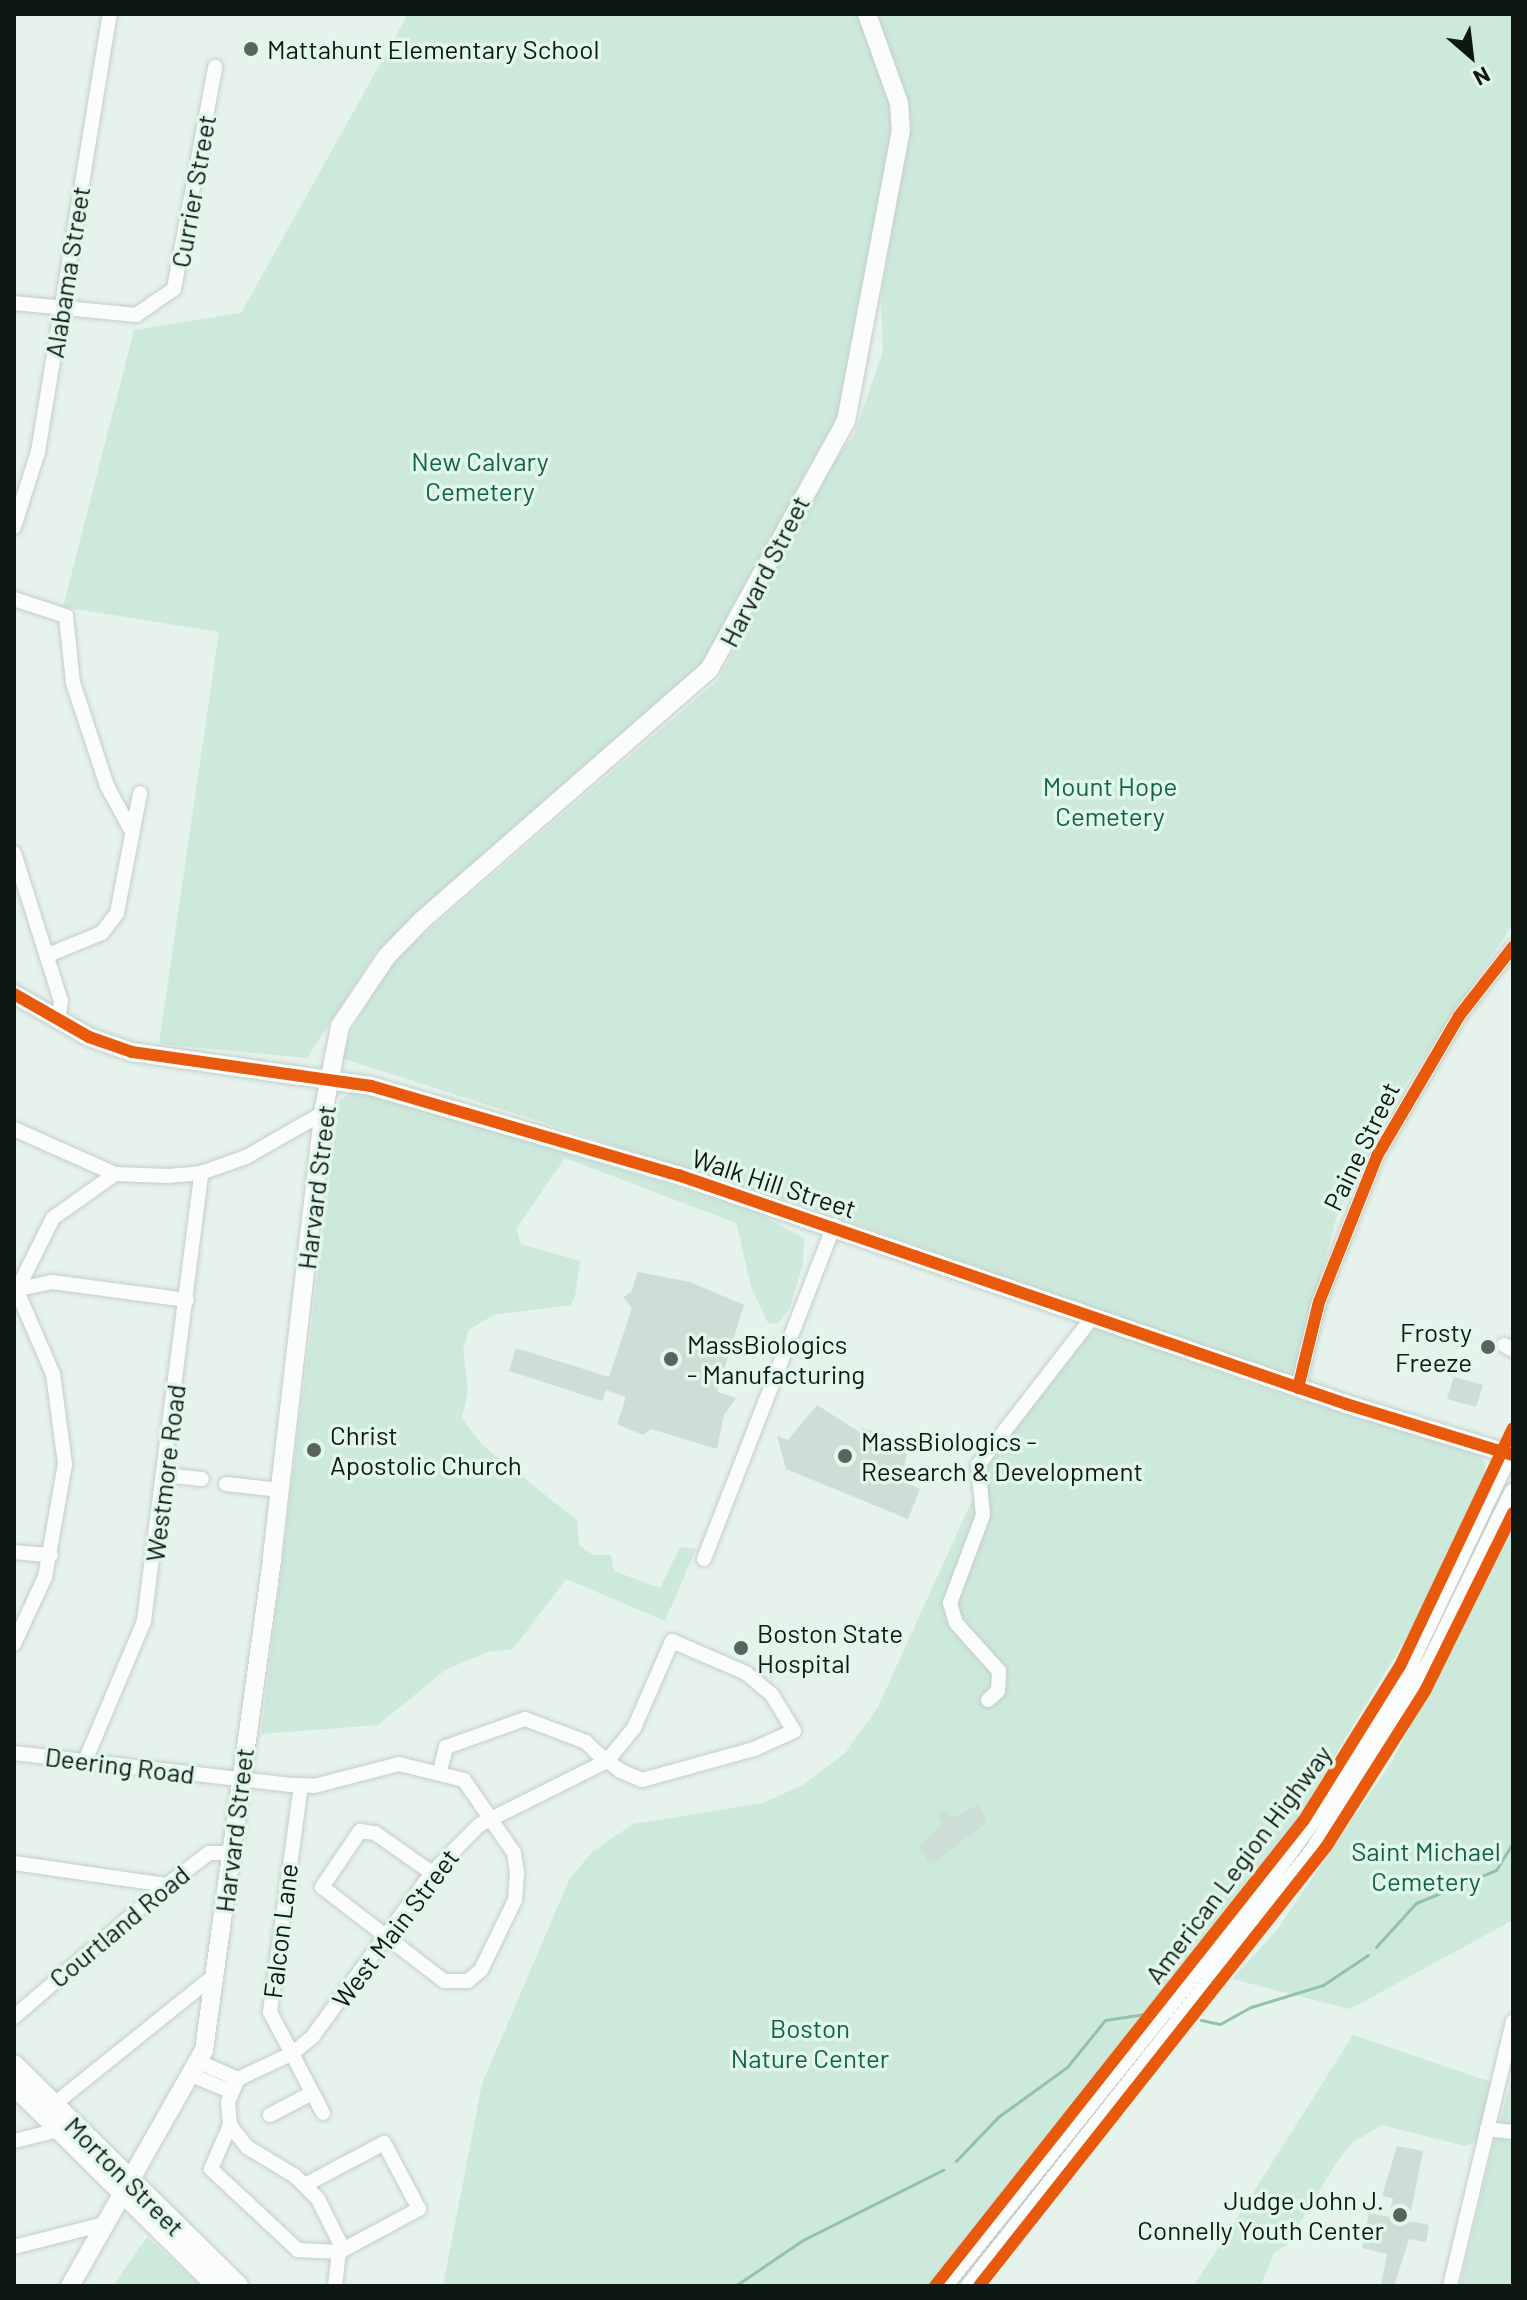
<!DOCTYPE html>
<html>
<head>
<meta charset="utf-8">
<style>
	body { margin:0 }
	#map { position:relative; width:1527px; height:2300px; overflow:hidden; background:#e6f2ec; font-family:Barlow,sans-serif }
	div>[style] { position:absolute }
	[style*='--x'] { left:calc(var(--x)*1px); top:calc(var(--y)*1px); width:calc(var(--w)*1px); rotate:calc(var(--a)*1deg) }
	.green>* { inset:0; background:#cde9dc }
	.stream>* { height:3px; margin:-1.5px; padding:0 1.5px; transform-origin:1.5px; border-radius:1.5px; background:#92c2ac }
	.building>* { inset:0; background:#ccded5 }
	.roads { filter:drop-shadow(0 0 2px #c5cec9) drop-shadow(0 0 2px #c5cec9) }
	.minor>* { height:14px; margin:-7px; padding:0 7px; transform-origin:7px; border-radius:7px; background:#fbfdfc }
	.major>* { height:18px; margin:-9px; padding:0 9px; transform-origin:9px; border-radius:9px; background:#fbfdfc }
	.highway>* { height:20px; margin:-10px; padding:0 10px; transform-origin:10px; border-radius:10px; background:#fbfdfc }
	.cycleway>* { height:12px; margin:-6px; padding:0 6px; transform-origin:6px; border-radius:6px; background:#e8590c }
	.dots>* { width:22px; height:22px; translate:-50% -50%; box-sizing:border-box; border:4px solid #e1f7ec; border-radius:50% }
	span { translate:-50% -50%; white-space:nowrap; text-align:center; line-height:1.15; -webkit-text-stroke:7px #e1f7ec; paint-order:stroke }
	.poi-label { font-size:26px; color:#0f1713 }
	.left { translate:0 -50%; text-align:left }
	.right { translate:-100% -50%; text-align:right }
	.street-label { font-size:26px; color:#0f1713 }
	.park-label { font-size:26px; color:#136246 }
	.frame { position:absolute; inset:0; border:16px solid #0f1713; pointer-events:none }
	.north { position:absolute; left:1431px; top:16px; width:80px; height:80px; -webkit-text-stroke:6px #e1f7ec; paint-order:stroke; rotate:152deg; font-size:22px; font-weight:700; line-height:32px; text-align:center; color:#0f1713 }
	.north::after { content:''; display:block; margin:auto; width:28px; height:36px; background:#0f1713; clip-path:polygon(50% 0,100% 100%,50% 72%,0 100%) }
</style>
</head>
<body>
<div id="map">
	<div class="green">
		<i style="clip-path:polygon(408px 14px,859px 14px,889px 102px,891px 151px,837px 425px,808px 467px,728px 627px,695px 671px,376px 952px,307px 1058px,159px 1044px,219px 632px,63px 607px,134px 330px,241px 313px)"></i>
		<i style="clip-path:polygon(877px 14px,1513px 14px,1513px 924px,1382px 1119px,1337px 1216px,1292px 1378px,811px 1208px,338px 1057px,387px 966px,718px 680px,823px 477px,854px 435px,883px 351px,881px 298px,908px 131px,904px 89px)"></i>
		<i style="clip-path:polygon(357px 1087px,752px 1210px,804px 1238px,803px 1264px,789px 1310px,777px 1324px,768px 1323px,752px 1289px,736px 1223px,565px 1158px,516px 1229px,521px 1244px,580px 1261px,575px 1296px,571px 1305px,493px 1315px,469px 1330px,463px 1349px,468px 1391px,462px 1418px,482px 1445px,577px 1520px,579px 1545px,593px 1555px,611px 1555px,614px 1571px,660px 1588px,680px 1547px,696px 1549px,665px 1621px,566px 1579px,513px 1649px,488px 1652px,445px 1670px,378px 1725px,261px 1734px,339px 1101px)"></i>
		<i style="clip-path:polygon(1095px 1326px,1258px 1386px,1475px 1452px,1485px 1462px,1485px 1476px,1429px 1599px,1298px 1818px,928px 2286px,443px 2286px,482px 2084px,569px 1880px,592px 1852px,633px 1824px,763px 1803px,803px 1785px,846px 1752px,878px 1707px,988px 1465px)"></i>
		<i style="clip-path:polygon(1513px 1513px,1513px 1920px,1350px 2009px,1232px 1979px,1276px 1931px,1393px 1760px)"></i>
		<i style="clip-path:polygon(1353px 2035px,1494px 2083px,1482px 2141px,1464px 2146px,1382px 2125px,1352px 2143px,1336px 2163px,1287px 2245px,1274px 2253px,1261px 2286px,1194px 2286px)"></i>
		<i style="clip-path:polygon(1513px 2074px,1513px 2286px,1460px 2286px,1492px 2149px)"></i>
		<i style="clip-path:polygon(147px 2237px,201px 2286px,113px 2286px)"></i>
	</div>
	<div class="stream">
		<i style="--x:1376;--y:1947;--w:59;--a:-47.7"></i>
		<i style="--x:1416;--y:1903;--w:87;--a:-22.4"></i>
		<i style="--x:1496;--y:1870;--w:32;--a:-58"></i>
		<i style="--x:1201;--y:2020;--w:19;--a:12"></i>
		<i style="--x:1220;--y:2024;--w:35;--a:-29"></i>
		<i style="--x:1251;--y:2007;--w:75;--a:-17"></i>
		<i style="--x:1323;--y:1985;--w:54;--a:-33.7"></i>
		<i style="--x:956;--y:2161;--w:61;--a:-46.3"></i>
		<i style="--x:998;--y:2117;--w:85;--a:-35.9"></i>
		<i style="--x:1067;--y:2067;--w:60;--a:-51"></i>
		<i style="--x:1105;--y:2020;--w:40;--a:-8.5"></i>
		<i style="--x:735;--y:2286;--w:82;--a:-34.1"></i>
		<i style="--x:803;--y:2240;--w:157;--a:-26.6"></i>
	</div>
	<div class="building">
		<i style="clip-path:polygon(638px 1272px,690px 1282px,744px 1305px,717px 1392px,736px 1398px,724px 1415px,717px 1449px,651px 1429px,643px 1435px,617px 1424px,626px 1397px,606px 1390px,602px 1401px,509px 1371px,516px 1348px,609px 1377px,632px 1308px,623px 1297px,631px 1292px)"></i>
		<i style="clip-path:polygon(1454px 1377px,1483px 1385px,1476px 1407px,1447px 1399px)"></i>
		<i style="clip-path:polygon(817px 1405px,861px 1433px,862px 1428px,884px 1434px,882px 1439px,909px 1437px,902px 1481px,920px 1489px,908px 1519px,786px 1469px,777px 1436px,788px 1440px)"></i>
		<i style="clip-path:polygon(978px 1805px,987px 1822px,930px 1865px,920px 1847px,942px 1823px,938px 1815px,947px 1810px,951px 1819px)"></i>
		<i style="clip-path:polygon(1397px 2146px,1423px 2151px,1409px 2221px,1429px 2225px,1426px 2242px,1409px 2239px,1394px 2286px,1381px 2286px,1387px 2254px,1362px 2248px,1369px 2213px,1389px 2217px,1393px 2198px,1382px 2196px)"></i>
	</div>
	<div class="roads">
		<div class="minor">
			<i style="--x:14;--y:303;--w:123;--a:5.6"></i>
			<i style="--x:136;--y:315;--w:46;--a:-34.4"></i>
			<i style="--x:174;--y:289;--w:226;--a:-79.5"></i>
			<i style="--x:14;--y:527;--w:79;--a:-72.3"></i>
			<i style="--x:38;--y:452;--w:444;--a:-80.7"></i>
			<i style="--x:14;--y:599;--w:55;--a:18.1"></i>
			<i style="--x:66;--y:616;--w:67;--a:84"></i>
			<i style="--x:73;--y:683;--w:108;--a:71.7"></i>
			<i style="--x:107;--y:786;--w:48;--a:61.3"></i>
			<i style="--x:14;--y:853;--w:155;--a:72.4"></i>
			<i style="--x:61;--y:1001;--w:18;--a:99"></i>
			<i style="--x:48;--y:955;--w:58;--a:-22.2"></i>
			<i style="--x:102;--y:933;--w:25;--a:-53"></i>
			<i style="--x:117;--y:913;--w:122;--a:-79.1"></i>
			<i style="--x:14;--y:1129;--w:111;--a:24"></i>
			<i style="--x:115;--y:1174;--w:53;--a:2.2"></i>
			<i style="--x:168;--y:1176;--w:33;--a:-5"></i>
			<i style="--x:201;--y:1173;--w:48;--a:-19.6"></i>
			<i style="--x:246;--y:1157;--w:89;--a:-29.7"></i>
			<i style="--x:14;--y:1284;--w:98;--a:66.6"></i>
			<i style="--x:53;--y:1374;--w:91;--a:82.4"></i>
			<i style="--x:65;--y:1464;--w:115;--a:100"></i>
			<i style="--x:45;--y:1577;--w:74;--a:114.8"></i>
			<i style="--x:19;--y:1289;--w:34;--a:-12"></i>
			<i style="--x:52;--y:1282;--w:136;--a:7.6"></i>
			<i style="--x:17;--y:1290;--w:80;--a:-63.4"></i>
			<i style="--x:53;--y:1218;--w:76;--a:-35.4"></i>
			<i style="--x:1504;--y:1345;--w:10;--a:29"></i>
			<i style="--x:1298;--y:1388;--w:89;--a:-76.3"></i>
			<i style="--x:1319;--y:1302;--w:157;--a:-68.3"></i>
			<i style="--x:1377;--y:1156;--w:162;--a:-59.6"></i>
			<i style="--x:1459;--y:1016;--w:88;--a:-52"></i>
			<i style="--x:164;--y:1475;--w:38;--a:6"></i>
			<i style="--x:226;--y:1484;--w:54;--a:6.3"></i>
			<i style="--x:14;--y:1552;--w:37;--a:5"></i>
			<i style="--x:704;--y:1559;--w:358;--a:-68.7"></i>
			<i style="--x:988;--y:1700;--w:13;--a:-42"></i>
			<i style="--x:998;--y:1691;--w:20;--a:-87"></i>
			<i style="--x:999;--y:1671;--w:64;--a:-131.9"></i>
			<i style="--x:956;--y:1623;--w:21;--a:-107"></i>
			<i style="--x:950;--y:1603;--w:94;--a:-69.4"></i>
			<i style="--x:983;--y:1515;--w:50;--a:-95.7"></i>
			<i style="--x:978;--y:1465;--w:187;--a:-52.2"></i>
			<i style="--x:14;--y:1753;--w:279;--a:6.6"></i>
			<i style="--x:291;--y:1785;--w:23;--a:2"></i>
			<i style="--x:314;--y:1786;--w:88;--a:-14.5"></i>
			<i style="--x:399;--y:1764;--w:67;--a:13.8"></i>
			<i style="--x:464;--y:1780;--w:88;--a:55.6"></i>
			<i style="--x:514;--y:1853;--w:19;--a:81"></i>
			<i style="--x:517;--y:1872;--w:28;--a:94"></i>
			<i style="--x:515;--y:1900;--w:78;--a:115.9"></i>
			<i style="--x:481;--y:1970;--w:17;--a:140"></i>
			<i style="--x:468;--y:1981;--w:24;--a:180"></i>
			<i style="--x:444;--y:1981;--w:154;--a:-142.4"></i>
			<i style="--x:322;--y:1887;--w:68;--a:-55.8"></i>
			<i style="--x:360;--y:1831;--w:15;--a:8"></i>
			<i style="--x:375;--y:1833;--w:70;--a:35.1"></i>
			<i style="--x:85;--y:1761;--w:152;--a:-67.1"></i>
			<i style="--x:144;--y:1621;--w:452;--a:-82.7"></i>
			<i style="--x:301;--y:1785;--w:229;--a:97.8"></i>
			<i style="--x:270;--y:2012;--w:114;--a:62.3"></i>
			<i style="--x:14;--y:1863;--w:155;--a:8.2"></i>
			<i style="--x:14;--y:2017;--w:202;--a:-40.8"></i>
			<i style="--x:167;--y:1885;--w:53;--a:-37.3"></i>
			<i style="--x:209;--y:1853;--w:23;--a:0"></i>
			<i style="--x:199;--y:2062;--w:43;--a:23.6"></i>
			<i style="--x:194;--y:2076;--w:41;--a:22.8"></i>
			<i style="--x:47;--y:2110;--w:216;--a:-38.8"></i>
			<i style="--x:270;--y:2115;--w:47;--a:-27.6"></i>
			<i style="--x:230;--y:2125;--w:48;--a:113.4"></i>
			<i style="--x:211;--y:2169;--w:119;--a:43"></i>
			<i style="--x:298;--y:2250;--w:41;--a:2.8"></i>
			<i style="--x:339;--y:2252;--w:91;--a:-28.3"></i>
			<i style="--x:419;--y:2209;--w:75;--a:-117.9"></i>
			<i style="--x:384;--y:2143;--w:89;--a:152"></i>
			<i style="--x:1487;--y:2129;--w:23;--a:7"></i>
			<i style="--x:14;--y:2141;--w:45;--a:-14"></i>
			<i style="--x:14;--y:2247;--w:93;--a:-14.3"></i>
			<i style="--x:335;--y:2286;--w:43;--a:-83.4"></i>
			<i style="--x:340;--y:2243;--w:49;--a:-116.6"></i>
			<i style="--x:318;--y:2199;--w:33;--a:-135"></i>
			<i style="--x:295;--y:2176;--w:56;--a:-148.9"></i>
			<i style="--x:247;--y:2147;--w:28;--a:-128"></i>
			<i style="--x:230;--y:2125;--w:23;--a:-95"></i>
			<i style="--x:228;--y:2102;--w:25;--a:-67"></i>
			<i style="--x:238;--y:2079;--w:61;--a:-25.3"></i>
			<i style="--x:293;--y:2053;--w:26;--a:-40"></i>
			<i style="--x:313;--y:2036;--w:202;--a:-53.9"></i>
			<i style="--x:432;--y:1873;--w:67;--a:-45.6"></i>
			<i style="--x:479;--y:1825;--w:143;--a:-26.6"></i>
			<i style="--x:607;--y:1761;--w:43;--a:-50.7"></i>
			<i style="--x:634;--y:1728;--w:95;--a:-66.4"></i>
			<i style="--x:672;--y:1641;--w:81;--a:23.4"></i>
			<i style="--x:746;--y:1673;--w:34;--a:40"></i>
			<i style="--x:772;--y:1695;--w:42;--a:58.6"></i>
			<i style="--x:794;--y:1731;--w:44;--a:155.8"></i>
			<i style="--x:754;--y:1749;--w:116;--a:164.5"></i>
			<i style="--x:642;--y:1780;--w:23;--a:-157"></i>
			<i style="--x:621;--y:1771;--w:17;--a:-144"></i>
			<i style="--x:607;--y:1761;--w:13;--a:-141"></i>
			<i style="--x:597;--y:1753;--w:16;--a:-135"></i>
			<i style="--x:586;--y:1742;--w:65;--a:-159.3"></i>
			<i style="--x:525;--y:1719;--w:84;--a:160.5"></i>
			<i style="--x:446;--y:1747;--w:25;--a:104"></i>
			<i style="--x:1450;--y:2286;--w:272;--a:-76.6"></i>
		</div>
		<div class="major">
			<i style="--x:14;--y:994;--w:86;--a:29.8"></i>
			<i style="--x:89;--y:1037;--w:46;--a:19.2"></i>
			<i style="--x:132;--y:1052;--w:241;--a:8.1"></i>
			<i style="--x:371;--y:1086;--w:320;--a:16.2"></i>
			<i style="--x:678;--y:1175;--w:706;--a:18.92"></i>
			<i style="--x:1346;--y:1404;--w:175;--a:17"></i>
			<i style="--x:70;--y:2286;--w:271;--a:-60.4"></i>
			<i style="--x:204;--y:2050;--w:498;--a:-82.1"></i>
			<i style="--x:272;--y:1557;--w:447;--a:-83.4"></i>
			<i style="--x:323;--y:1113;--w:89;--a:-78.9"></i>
			<i style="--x:340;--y:1026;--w:84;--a:-56.1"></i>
			<i style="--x:387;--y:956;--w:50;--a:-45.8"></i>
			<i style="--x:422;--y:920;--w:381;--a:-41.1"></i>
			<i style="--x:709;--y:670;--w:284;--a:-61.2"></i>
			<i style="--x:846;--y:421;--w:295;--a:-79.3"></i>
			<i style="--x:901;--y:131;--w:28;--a:-94"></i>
			<i style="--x:899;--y:103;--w:95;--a:-109.8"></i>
			<i style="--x:943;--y:2286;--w:514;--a:-51.24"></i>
			<i style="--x:1265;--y:1885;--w:137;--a:-54.2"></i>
			<i style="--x:1345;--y:1774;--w:123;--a:-59.7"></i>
			<i style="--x:1407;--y:1668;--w:247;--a:-64.6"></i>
			<i style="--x:970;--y:2286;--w:553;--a:-51.68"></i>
			<i style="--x:1313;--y:1852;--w:224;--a:-58.2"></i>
			<i style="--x:1431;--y:1662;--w:188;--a:-64.1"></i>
		</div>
		<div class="highway">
			<i style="--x:14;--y:2065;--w:315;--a:44.6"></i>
			<i style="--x:15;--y:2086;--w:284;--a:44.7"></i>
		</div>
	</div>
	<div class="cycleway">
		<i style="--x:14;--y:994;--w:86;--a:29.8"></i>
		<i style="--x:89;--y:1037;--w:46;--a:19.2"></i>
		<i style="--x:132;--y:1052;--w:241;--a:8.1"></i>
		<i style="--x:371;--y:1086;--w:320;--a:16.2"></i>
		<i style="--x:678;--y:1175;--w:706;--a:18.92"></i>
		<i style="--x:1346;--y:1404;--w:175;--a:17"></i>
		<i style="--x:1298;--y:1388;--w:89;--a:-76.3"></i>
		<i style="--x:1319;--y:1302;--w:157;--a:-68.3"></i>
		<i style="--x:1377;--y:1156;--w:162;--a:-59.6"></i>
		<i style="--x:1459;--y:1016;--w:88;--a:-52"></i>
		<i style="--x:935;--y:2286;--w:594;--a:-51.63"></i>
		<i style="--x:1304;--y:1820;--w:181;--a:-58.1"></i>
		<i style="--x:1400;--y:1666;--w:263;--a:-64.6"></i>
		<i style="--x:979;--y:2286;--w:560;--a:-51.68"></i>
		<i style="--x:1326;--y:1847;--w:185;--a:-57.6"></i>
		<i style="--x:1425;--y:1691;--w:199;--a:-63.7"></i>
	</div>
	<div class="dots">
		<i style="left:251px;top:49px;background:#5a645f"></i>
		<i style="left:1488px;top:1347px;background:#5a645f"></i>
		<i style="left:671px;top:1359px;background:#5a645f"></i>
		<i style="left:314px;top:1450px;background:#5a645f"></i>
		<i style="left:845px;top:1456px;background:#5a645f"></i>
		<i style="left:741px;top:1648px;background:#5a645f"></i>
		<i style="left:1400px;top:2215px;background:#5a645f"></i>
	</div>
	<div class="poi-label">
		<span class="left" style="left:267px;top:49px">Mattahunt Elementary School</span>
		<span class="right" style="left:1472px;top:1347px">Frosty<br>Freeze</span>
		<span class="left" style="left:687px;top:1359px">MassBiologics<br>- Manufacturing</span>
		<span class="left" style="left:330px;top:1450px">Christ<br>Apostolic Church</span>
		<span class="left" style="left:861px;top:1456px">MassBiologics -<br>Research &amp; Development</span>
		<span class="left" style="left:757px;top:1648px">Boston State<br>Hospital</span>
		<span class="right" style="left:1384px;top:2215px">Judge John J.<br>Connelly Youth Center</span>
	</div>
	<div class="street-label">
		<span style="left:193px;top:191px;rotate:-80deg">Currier Street</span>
		<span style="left:67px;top:272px;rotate:-81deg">Alabama Street</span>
		<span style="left:764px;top:571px;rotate:-63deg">Harvard Street</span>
		<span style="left:1361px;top:1146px;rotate:-64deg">Paine Street</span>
		<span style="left:774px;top:1183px;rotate:18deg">Walk Hill Street</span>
		<span style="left:316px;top:1187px;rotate:-83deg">Harvard Street</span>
		<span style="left:165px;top:1473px;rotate:-83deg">Westmore Road</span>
		<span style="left:120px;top:1765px;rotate:7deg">Deering Road</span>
		<span style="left:234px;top:1830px;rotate:-83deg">Harvard Street</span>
		<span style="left:1238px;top:1864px;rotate:-53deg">American Legion Highway</span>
		<span style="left:119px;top:1926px;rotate:-40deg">Courtland Road</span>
		<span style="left:395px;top:1928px;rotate:-53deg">West Main Street</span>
		<span style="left:280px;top:1931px;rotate:-83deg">Falcon Lane</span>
		<span style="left:125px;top:2176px;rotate:45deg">Morton Street</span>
	</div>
	<div class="park-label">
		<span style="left:480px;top:476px">New Calvary<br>Cemetery</span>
		<span style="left:1110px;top:801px">Mount Hope<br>Cemetery</span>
		<span style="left:1426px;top:1866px">Saint Michael<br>Cemetery</span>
		<span style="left:810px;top:2043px">Boston<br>Nature Center</span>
	</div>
	<div class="frame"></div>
	<div class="north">N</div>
</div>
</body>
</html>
